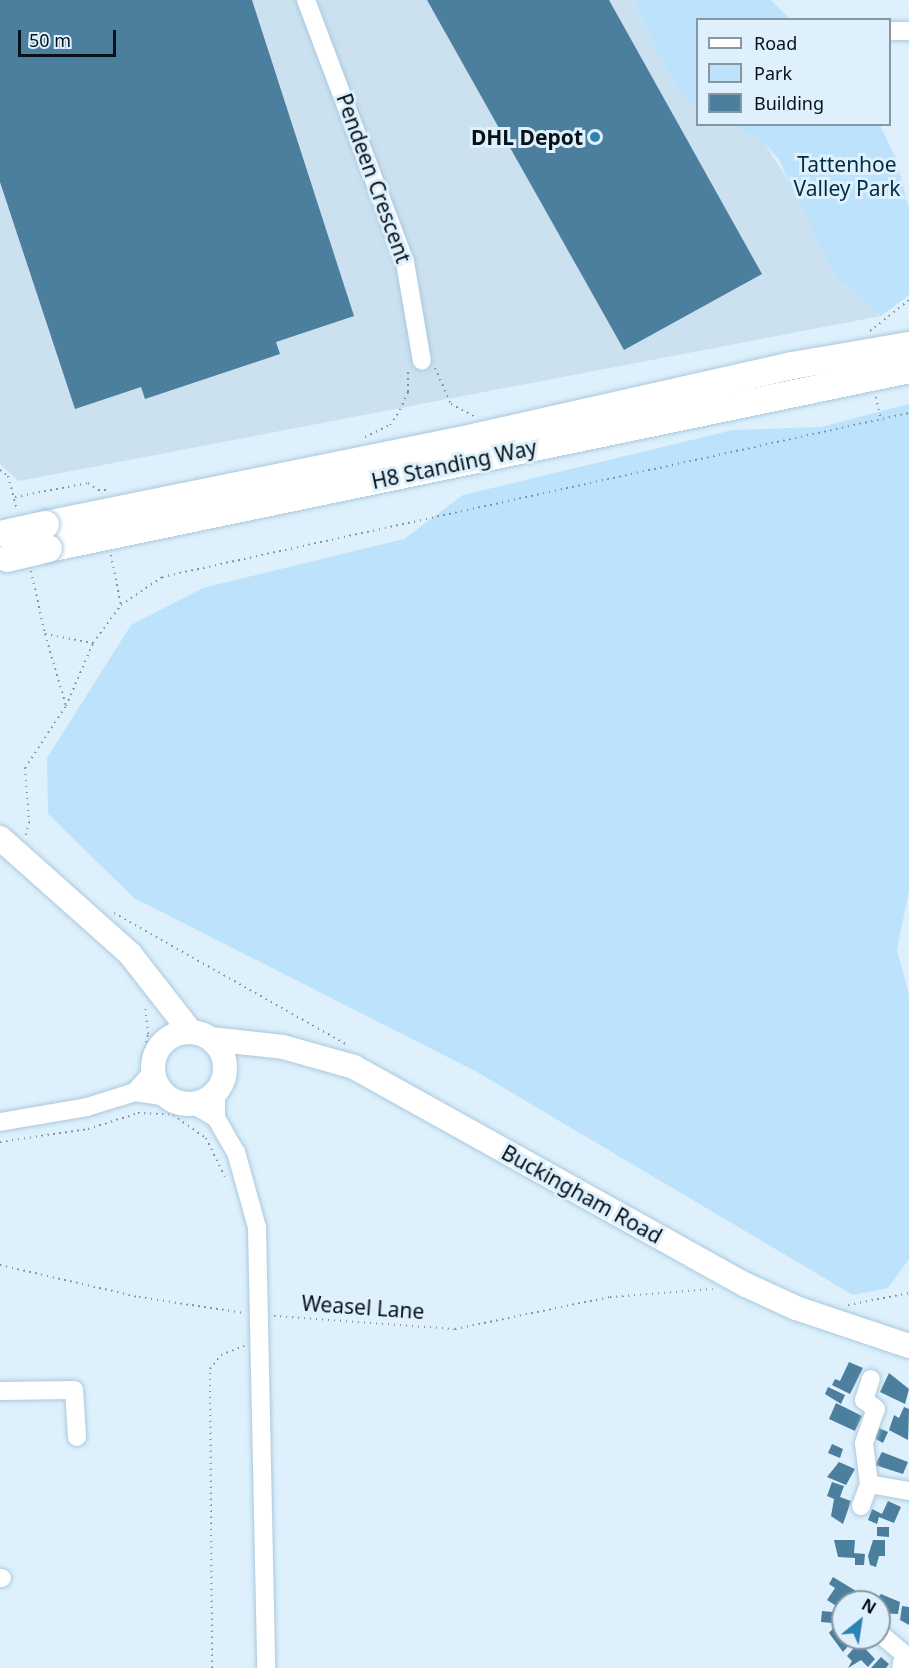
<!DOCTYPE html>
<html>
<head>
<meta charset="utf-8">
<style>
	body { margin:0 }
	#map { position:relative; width:909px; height:1668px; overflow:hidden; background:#ddf0fc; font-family:"Noto Sans",sans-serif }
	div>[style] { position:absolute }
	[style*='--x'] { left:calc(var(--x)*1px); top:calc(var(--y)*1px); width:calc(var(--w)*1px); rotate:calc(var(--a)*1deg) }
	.built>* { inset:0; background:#cbe1f0 }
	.green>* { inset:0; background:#bde2fb }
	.building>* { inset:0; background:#4c7e9d }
	.path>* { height:2px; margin-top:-1px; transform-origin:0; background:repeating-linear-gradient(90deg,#83929c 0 1.5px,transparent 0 6px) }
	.roads { filter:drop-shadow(0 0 2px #aac9dd) drop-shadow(0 0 2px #aac9dd) }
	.minor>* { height:18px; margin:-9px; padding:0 9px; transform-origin:9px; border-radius:9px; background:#fff }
	.major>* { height:24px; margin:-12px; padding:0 12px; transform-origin:12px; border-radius:12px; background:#fff }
	.major>.ring { margin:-12px; padding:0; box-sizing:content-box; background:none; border:24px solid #fff; border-radius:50% }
	.highway>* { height:27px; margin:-13.5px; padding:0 13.5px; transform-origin:13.5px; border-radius:13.5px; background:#fff }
	.bridges { filter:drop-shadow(0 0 2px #aac9dd) drop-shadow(0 0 2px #aac9dd) }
	.highway-bridge>* { height:27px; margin:-13.5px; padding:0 13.5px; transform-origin:13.5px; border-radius:13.5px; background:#fff }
	.dots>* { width:16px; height:16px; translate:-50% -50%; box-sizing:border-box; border:3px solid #ddf0fc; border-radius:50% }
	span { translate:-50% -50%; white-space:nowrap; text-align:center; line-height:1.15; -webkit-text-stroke:6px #ddf0fc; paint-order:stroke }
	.poi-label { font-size:21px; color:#061118; font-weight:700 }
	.right { translate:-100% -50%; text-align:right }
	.park-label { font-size:21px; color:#002d44 }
	.street-label { font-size:21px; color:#061118 }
	.legend { position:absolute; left:696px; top:18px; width:195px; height:108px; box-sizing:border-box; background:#ddf0fc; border:2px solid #8797a1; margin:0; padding:8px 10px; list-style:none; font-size:18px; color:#061118 }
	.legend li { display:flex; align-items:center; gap:12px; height:30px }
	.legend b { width:30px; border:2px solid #8797a1 }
	.north { position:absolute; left:831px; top:1590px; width:60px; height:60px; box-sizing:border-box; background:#ddf0fc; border:2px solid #8797a1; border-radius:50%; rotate:30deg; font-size:16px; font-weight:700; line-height:24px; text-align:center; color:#061118 }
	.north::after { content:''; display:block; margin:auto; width:21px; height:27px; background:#2c83b2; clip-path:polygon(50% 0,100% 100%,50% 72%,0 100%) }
	.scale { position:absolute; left:18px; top:30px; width:98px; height:27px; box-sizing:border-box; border:3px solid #061118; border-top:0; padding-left:8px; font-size:18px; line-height:21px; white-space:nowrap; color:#061118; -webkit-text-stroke:4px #ddf0fc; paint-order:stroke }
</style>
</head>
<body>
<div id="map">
	<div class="built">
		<i style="clip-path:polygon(0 0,634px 0,658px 55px,683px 97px,697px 109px,698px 124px,733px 125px,764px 143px,800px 198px,836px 278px,881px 316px,19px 481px,0 464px)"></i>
	</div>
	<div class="green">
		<i style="clip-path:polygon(634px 0,771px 0,790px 19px,698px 20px,697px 109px,683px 97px,658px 55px)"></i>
		<i style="clip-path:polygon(733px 125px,880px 125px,896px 159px,909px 209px,909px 295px,881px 316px,836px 278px,778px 158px,764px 143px)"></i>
		<i style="clip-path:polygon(909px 404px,909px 891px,897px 950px,909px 995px,909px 1259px,888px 1288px,853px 1295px,477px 1072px,134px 898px,48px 814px,47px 758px,131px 625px,203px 588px,404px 539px,463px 495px,733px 430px,821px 427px)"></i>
	</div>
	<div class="building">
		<i style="clip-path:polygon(0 0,252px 0,354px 316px,276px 342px,280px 354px,145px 399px,141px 387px,75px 409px,0 182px)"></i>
		<i style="clip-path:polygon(427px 0,609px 0,762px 274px,624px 350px)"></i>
		<i style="clip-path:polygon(849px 1362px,863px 1368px,850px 1394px,832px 1385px,835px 1379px,840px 1381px)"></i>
		<i style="clip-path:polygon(889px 1373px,909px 1389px,905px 1404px,880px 1392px)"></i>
		<i style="clip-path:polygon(828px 1387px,845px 1395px,841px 1404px,825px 1394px)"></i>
		<i style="clip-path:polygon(836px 1403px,862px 1416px,855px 1431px,829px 1419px)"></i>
		<i style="clip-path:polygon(904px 1407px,909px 1409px,908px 1440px,889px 1430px,894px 1415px,899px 1418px)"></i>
		<i style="clip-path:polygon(879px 1428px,888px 1432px,883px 1443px,874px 1438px)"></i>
		<i style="clip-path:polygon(832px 1444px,843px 1449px,840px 1458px,828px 1453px)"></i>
		<i style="clip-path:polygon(882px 1452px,908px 1462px,903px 1474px,875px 1465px)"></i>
		<i style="clip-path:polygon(839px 1462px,855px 1469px,846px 1485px,827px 1477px)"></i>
		<i style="clip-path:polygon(832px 1482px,844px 1486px,840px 1497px,851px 1501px,843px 1524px,831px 1516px,834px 1499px,827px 1496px)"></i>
		<i style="clip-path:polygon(888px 1501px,901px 1507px,894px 1523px,879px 1517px,877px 1524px,868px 1520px,872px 1509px,882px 1514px)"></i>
		<i style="clip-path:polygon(877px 1527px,889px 1527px,889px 1537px,877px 1536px)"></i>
		<i style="clip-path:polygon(834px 1540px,855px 1540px,854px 1553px,865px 1554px,864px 1565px,855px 1565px,855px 1558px,838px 1557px)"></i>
		<i style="clip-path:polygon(873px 1540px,885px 1540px,885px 1556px,879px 1556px,876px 1567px,870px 1565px,868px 1556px)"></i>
		<i style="clip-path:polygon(833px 1577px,856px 1591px,841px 1609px,827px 1600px,835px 1588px,829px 1584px)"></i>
		<i style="clip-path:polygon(881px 1594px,900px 1602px,898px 1614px,879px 1613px,879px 1602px,874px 1602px)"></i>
		<i style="clip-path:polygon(902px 1606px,909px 1607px,909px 1625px,900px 1620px)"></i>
		<i style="clip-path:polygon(822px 1611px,833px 1612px,832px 1623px,821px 1622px)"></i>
		<i style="clip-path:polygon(836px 1625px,843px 1638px,855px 1638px,843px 1652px,829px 1633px)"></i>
		<i style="clip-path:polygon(859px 1642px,875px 1659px,868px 1667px,861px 1660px,848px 1668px,852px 1661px,847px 1656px)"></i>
		<i style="clip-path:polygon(881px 1657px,889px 1664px,886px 1668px,871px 1668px)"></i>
	</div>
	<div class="path">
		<i style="--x:870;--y:331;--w:50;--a:-38.5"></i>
		<i style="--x:435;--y:368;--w:39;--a:66"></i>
		<i style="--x:451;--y:404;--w:26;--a:28"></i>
		<i style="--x:876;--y:397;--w:24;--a:78"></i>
		<i style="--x:365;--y:437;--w:28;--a:-26"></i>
		<i style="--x:390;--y:425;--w:18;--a:-56"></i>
		<i style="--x:400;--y:410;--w:20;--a:-66"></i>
		<i style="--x:408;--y:392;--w:24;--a:-90"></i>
		<i style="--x:0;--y:470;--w:10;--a:37"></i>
		<i style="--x:8;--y:476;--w:35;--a:75"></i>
		<i style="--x:98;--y:490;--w:10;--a:0"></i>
		<i style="--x:15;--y:497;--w:74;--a:-10.9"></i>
		<i style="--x:88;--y:483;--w:12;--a:35"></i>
		<i style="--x:111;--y:555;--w:51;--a:78.7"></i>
		<i style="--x:31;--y:571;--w:65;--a:77.5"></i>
		<i style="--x:45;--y:634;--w:49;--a:10.6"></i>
		<i style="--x:45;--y:634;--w:75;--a:73.7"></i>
		<i style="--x:26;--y:835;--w:12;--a:-76"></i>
		<i style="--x:29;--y:823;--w:55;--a:-94.2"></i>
		<i style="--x:25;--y:768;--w:74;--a:-56.5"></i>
		<i style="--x:66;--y:706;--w:69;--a:-66.8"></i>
		<i style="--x:93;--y:643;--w:47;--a:-53.6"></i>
		<i style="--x:121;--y:605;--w:50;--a:-34.3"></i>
		<i style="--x:162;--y:577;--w:765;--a:-12.38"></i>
		<i style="--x:114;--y:913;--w:270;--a:29.5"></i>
		<i style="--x:142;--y:1060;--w:27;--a:-77"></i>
		<i style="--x:148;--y:1034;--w:30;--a:-96"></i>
		<i style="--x:0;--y:1142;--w:89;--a:-8.4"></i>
		<i style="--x:88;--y:1129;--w:52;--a:-17.7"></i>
		<i style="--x:138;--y:1113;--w:35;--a:3"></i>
		<i style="--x:173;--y:1115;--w:40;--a:34.9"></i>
		<i style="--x:206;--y:1138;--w:43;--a:64"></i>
		<i style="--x:0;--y:1265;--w:143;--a:13"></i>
		<i style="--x:139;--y:1297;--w:106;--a:8.7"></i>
		<i style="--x:848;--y:1305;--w:62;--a:-11.1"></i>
		<i style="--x:274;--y:1316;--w:181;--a:4.1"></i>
		<i style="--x:455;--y:1329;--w:158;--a:-11.7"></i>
		<i style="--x:610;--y:1297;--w:103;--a:-4.4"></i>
		<i style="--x:212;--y:1668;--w:299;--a:-90.4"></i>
		<i style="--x:210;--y:1369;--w:18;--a:-52"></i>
		<i style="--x:221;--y:1355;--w:25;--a:-21"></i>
	</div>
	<div class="roads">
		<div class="minor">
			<i style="--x:306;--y:0;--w:280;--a:69.3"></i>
			<i style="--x:405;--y:262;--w:100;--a:80.3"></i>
			<i style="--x:890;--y:31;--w:19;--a:0"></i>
			<i style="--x:135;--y:1092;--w:28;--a:-49"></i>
			<i style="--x:216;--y:1093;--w:25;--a:90"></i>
			<i style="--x:192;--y:1104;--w:28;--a:30"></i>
			<i style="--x:216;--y:1118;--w:39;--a:60"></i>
			<i style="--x:236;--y:1152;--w:78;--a:74.4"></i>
			<i style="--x:257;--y:1227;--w:441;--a:88.8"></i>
			<i style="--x:0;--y:1122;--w:88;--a:-9.8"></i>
			<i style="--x:87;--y:1107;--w:50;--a:-17.4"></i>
			<i style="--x:135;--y:1092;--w:33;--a:9"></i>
			<i style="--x:0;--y:1391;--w:74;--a:-0.8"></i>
			<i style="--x:74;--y:1390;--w:47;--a:86.3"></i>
			<i style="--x:869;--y:1484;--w:41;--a:9.9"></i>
			<i style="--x:861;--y:1506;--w:23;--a:-70"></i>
			<i style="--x:869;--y:1484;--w:41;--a:-97"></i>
			<i style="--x:864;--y:1443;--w:36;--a:-71"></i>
			<i style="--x:876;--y:1409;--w:15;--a:-143"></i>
			<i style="--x:864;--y:1400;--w:22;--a:-72"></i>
			<i style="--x:0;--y:1578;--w:2;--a:0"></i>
			<i style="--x:879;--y:1633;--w:33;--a:40"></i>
			<i style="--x:904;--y:1654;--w:14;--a:102"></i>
		</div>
		<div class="major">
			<i style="--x:0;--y:838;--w:174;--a:41.7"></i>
			<i style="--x:130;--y:954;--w:99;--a:52"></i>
			<i class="ring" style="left:153px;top:1032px;width:48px;height:48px"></i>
			<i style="--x:211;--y:1039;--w:72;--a:6.3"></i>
			<i style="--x:283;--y:1047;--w:74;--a:15.7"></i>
			<i style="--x:354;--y:1067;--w:449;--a:29.1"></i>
			<i style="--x:746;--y:1285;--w:55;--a:24.7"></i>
			<i style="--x:796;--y:1308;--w:119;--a:18.6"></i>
		</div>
		<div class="highway">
			<i style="--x:45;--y:524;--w:441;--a:-11.5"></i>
			<i style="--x:477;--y:436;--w:323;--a:-12.7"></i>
			<i style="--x:792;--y:365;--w:119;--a:-9.7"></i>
			<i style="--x:48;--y:548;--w:879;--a:-11.74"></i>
		</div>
	</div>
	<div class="bridges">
		<div class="highway-bridge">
			<i style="--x:4;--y:533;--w:42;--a:-12.4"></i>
			<i style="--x:7;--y:558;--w:42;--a:-13.7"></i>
		</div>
	</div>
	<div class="dots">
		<i style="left:595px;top:137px;background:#2c83b2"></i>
	</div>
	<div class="poi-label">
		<span class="right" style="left:583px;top:137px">DHL Depot</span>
	</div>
	<div class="park-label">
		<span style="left:847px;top:176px">Tattenhoe<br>Valley Park</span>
	</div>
	<div class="street-label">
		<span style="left:374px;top:178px;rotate:70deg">Pendeen Crescent</span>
		<span style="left:454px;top:464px;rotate:-12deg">H8 Standing Way</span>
		<span style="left:582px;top:1194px;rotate:29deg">Buckingham Road</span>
		<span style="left:363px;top:1307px;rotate:4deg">Weasel Lane</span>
	</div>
	<ul class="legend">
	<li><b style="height:8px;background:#fff"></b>Road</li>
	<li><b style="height:16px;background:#bde2fb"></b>Park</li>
	<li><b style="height:16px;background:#4c7e9d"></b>Building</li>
	</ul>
	<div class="north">N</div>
	<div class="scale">50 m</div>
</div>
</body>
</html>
